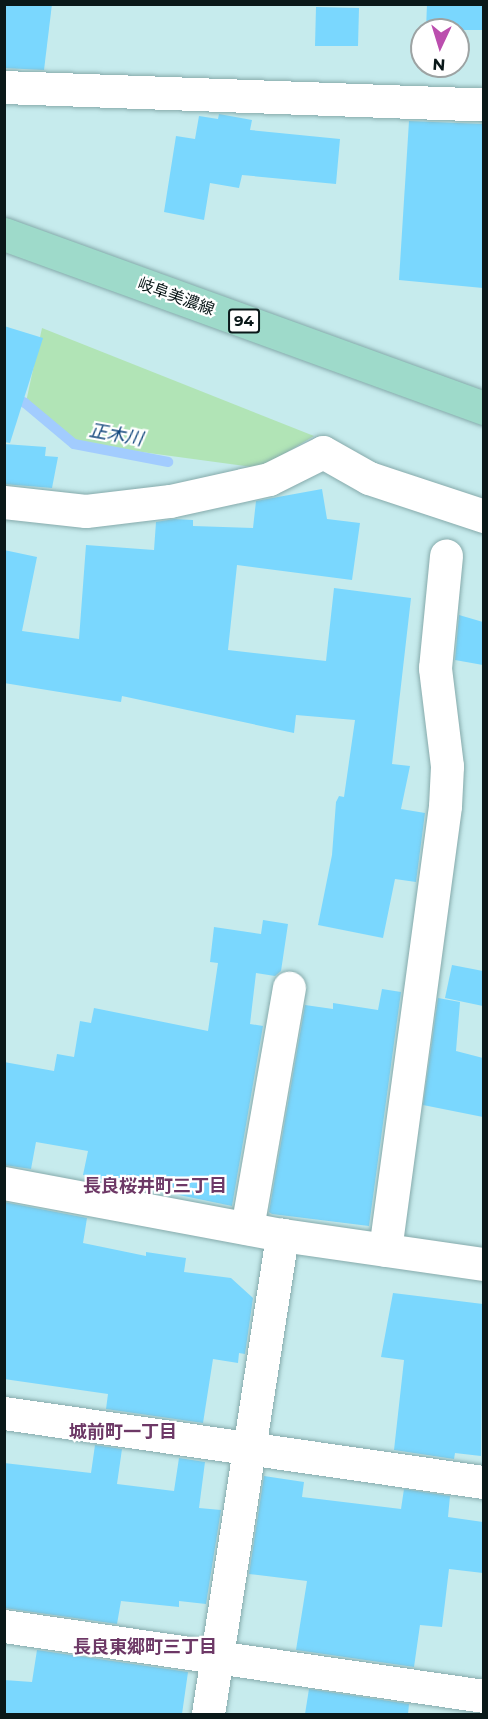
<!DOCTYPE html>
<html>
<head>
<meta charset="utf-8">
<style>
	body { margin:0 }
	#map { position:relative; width:488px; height:1719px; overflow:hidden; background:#c6ebed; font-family:Montserrat,"Noto Sans JP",sans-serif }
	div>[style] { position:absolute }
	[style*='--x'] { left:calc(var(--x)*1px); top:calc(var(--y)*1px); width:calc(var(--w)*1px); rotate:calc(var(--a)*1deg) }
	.green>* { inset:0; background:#b1e4b6 }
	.stream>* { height:10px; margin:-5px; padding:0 5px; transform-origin:5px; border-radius:5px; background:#a2ccfe }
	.building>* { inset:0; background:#7ad7fe }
	.roads { filter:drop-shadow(0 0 2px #86aaab) drop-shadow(0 0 2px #86aaab) }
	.minor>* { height:33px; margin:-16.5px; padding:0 16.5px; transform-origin:16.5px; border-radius:16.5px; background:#fff }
	.major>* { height:33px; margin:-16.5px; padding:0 16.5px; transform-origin:16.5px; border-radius:16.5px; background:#9edaca }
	span { translate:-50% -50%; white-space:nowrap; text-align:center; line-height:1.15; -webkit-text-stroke:4.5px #fff; paint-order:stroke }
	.shield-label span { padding:2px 4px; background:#fff; border:2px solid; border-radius:4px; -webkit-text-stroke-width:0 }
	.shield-label { font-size:15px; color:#0a1819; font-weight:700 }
	.street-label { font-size:16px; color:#0a1819 }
	.water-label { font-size:18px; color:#0e447a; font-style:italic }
	.neighbourhood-label { font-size:18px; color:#6d3866; font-weight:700 }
	.frame { position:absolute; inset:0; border:6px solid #0a1819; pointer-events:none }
	.north { position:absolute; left:410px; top:18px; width:60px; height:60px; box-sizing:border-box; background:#fff; border:2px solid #9da3a3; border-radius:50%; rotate:184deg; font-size:16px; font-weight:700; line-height:24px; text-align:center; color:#0a1819 }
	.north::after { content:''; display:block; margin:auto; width:21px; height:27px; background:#bb4eae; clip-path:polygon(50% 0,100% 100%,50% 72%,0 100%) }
</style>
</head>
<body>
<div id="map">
	<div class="green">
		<i style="clip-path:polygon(42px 328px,314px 436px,260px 468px,75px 443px,26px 402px)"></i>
	</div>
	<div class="stream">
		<i style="--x:10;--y:395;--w:17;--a:28"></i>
		<i style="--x:25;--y:403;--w:64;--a:39.9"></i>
		<i style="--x:74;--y:444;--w:96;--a:10.8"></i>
	</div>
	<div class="building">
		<i style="clip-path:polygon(4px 4px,52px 4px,44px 70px,4px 68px)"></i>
		<i style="clip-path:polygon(427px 4px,482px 4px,482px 30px,426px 30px)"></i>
		<i style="clip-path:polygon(316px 7px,359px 8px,358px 46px,315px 46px)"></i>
		<i style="clip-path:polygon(219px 114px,252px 120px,250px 130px,340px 139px,336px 184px,242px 175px,239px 188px,210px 183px,204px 220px,164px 212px,176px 136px,195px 139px,199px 116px,218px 119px)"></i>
		<i style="clip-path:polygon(409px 121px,483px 124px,483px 288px,399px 280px)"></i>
		<i style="clip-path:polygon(4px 326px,43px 338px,10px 443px,4px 442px)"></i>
		<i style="clip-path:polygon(4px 444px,46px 447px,45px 456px,58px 457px,52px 488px,4px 484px)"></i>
		<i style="clip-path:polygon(322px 489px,327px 519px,360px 523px,352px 580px,237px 565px,228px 650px,326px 661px,334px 588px,411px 598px,392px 764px,410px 766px,401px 809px,425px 813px,416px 882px,395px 879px,383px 938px,318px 925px,332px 855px,336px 802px,339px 796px,344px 797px,355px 720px,296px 715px,294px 733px,122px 696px,121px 702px,4px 683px,4px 550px,37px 557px,22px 631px,79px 639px,86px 545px,154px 550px,156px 522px,174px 519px,193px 520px,193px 526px,253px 528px,256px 501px)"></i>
		<i style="clip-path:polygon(459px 615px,483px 622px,483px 665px,455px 660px)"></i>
		<i style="clip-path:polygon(263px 920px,288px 924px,281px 971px,275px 976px,256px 973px,250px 1024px,263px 1026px,232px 1206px,83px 1175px,88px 1151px,36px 1142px,31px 1169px,4px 1165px,4px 1062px,54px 1071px,57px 1054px,74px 1057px,80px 1021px,91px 1023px,94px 1008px,208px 1031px,218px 963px,210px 962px,214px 927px,261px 934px)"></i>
		<i style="clip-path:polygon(452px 965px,483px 971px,483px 1006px,445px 998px)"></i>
		<i style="clip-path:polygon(382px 989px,401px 992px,369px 1226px,272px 1214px,269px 1212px,305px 1005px,333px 1009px,333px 1003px,378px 1010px)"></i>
		<i style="clip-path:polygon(438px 998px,460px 1002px,456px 1051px,483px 1058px,483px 1117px,423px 1105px)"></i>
		<i style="clip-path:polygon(4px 1202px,87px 1218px,83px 1243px,146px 1256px,146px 1252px,186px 1258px,184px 1272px,231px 1278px,253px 1298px,245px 1354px,239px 1353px,238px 1363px,213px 1359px,203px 1423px,106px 1409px,108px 1394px,4px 1379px)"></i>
		<i style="clip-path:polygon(393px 1293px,483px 1304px,481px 1456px,455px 1453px,454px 1459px,394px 1450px,404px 1360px,381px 1357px)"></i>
		<i style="clip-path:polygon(95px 1445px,122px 1449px,117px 1484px,174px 1491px,179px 1458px,205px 1462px,199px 1508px,221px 1510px,206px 1604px,179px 1601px,179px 1607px,121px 1601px,117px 1624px,4px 1608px,4px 1463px,91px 1473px)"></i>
		<i style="clip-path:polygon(264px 1476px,304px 1482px,302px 1497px,401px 1509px,404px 1489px,450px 1496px,448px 1517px,483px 1522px,483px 1573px,449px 1569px,442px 1627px,420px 1625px,414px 1667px,296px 1650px,307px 1581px,249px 1574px)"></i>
		<i style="clip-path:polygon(37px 1650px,188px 1672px,182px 1714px,4px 1714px,4px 1680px,32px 1682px)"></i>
		<i style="clip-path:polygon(309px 1689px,409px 1704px,408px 1714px,305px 1714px)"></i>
	</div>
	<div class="roads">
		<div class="minor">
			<i style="--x:4;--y:87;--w:480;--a:2.1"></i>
			<i style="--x:4;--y:502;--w:82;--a:6.3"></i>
			<i style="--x:86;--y:511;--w:85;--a:-6.8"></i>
			<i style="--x:170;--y:501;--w:101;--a:-12.5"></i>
			<i style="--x:269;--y:479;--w:60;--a:-26.6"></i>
			<i style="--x:323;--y:452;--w:53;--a:29.5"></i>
			<i style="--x:369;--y:478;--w:121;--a:18.3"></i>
			<i style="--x:4;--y:1183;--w:283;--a:10.6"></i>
			<i style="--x:282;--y:1235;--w:204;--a:8.2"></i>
			<i style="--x:247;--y:1228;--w:244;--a:-80.1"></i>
			<i style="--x:385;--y:1250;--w:448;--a:-82.3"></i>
			<i style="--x:445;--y:806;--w:40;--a:-87.1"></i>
			<i style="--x:447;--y:766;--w:99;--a:-97"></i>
			<i style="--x:435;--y:668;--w:113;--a:-84.4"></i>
			<i style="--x:4;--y:1413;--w:485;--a:8.2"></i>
			<i style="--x:4;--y:1626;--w:485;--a:8.3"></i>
			<i style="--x:208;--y:1714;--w:485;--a:-81.2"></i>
		</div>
		<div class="major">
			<i style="--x:4;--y:234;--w:511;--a:19.93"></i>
		</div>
	</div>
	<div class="shield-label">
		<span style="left:244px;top:321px">94</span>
	</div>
	<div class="street-label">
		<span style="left:176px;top:297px;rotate:20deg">岐阜美濃線</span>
	</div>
	<div class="water-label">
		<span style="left:116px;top:435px;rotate:10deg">正木川</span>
	</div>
	<div class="neighbourhood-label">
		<span style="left:155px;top:1186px">長良桜井町三丁目</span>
		<span style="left:123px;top:1432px">城前町一丁目</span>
		<span style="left:145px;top:1647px">長良東郷町三丁目</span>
	</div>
	<div class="frame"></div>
	<div class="north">N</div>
</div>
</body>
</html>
